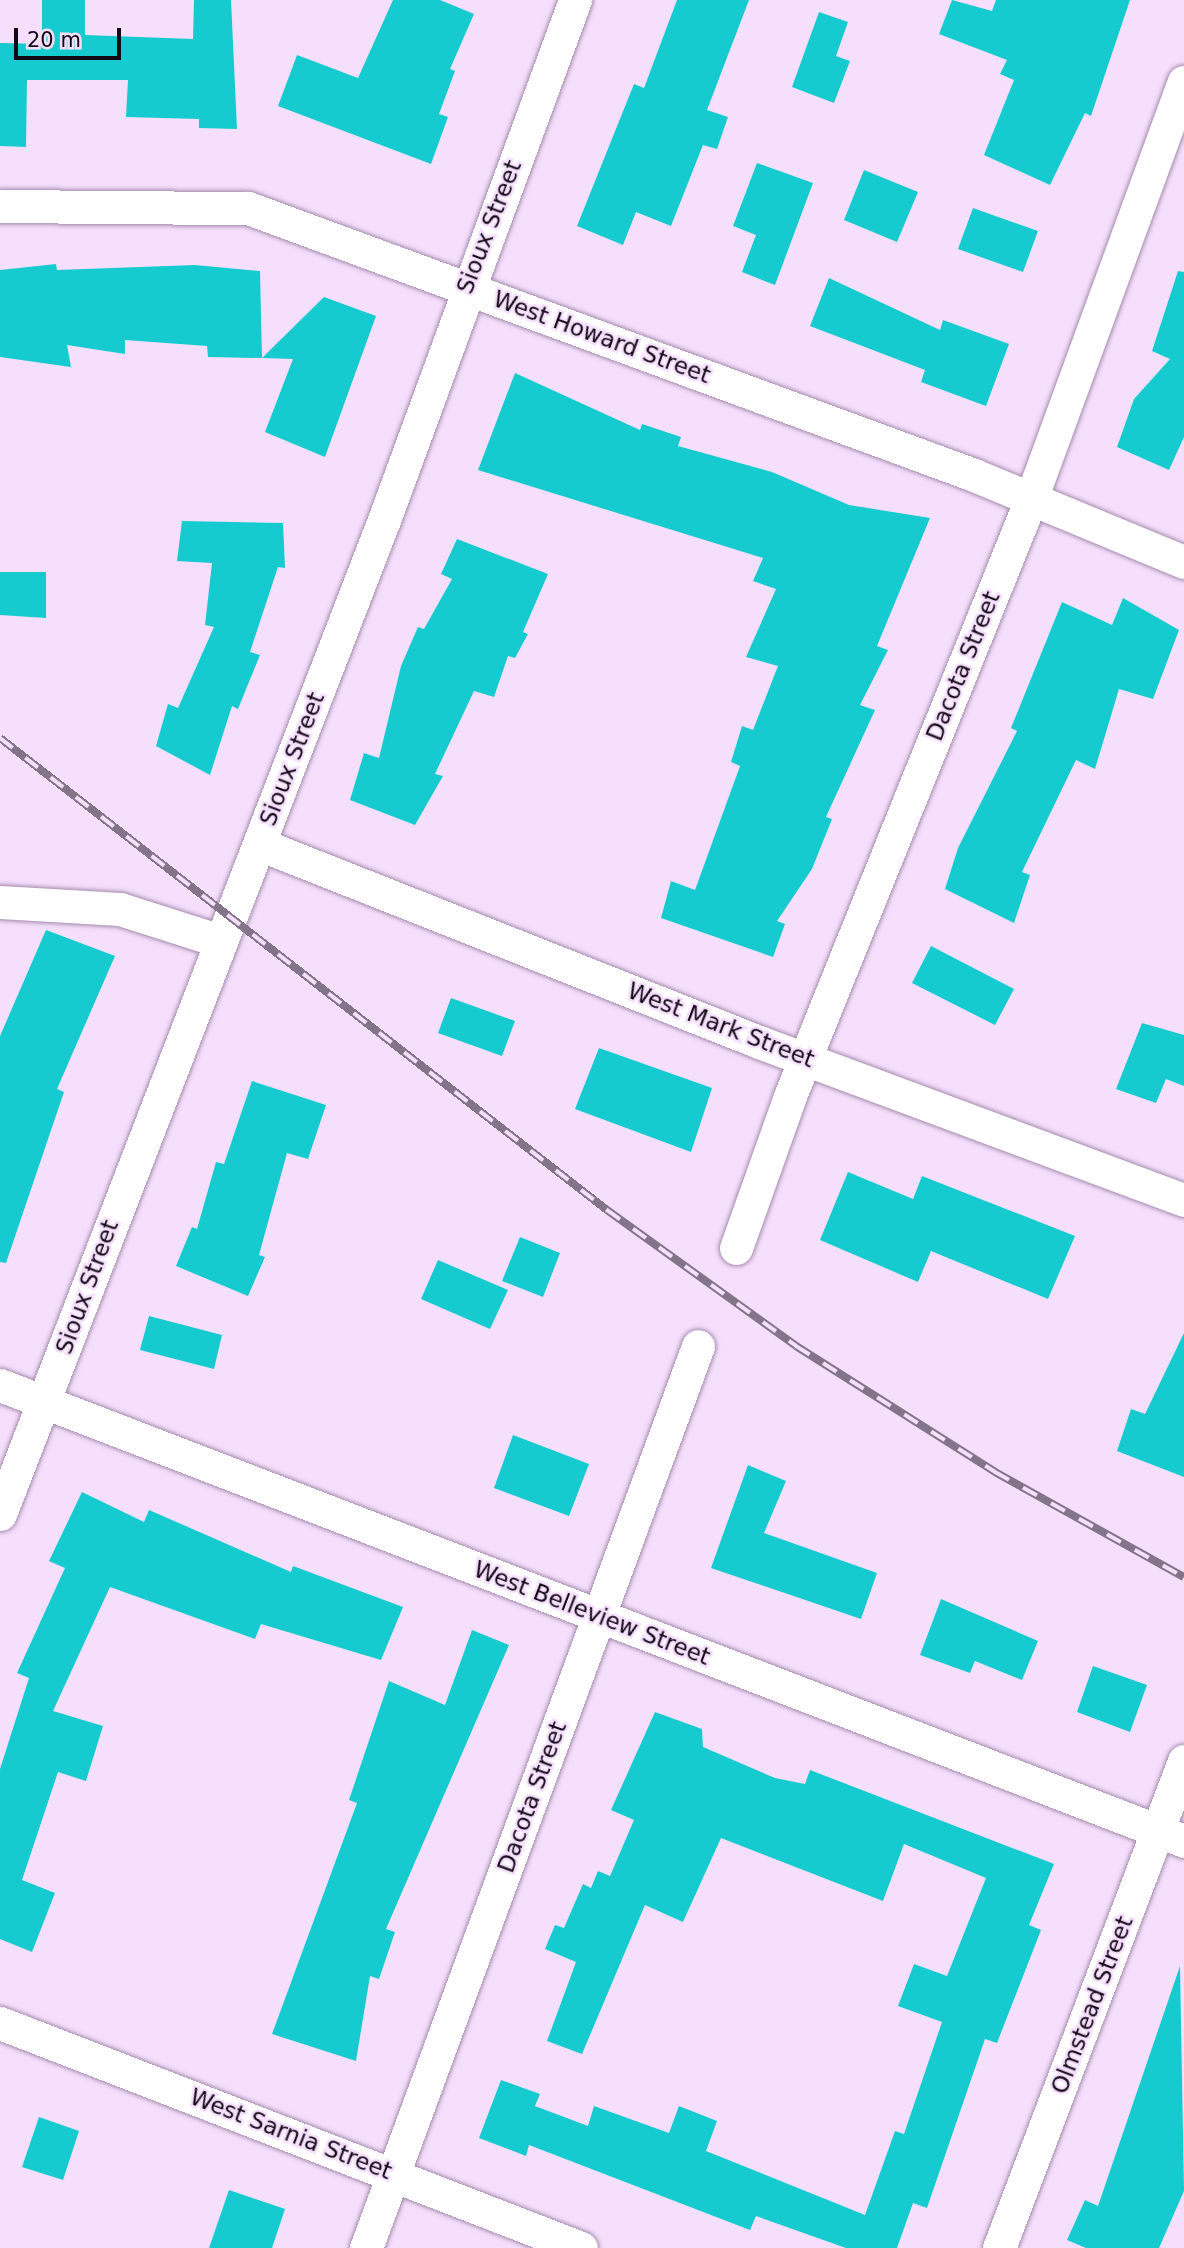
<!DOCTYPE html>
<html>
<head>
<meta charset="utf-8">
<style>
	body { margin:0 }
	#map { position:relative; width:1184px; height:2248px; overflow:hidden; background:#f5dffd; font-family:"DejaVu Sans",sans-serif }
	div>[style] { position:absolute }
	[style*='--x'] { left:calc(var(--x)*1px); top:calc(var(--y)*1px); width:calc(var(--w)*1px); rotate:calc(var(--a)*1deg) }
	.building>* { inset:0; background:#15cbcf }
	.roads { filter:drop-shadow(0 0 2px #a58bad) drop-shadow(0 0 2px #a58bad) }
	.minor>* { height:33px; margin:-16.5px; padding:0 16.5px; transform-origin:16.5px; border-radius:16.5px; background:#fff }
	.rail>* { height:8px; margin-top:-4px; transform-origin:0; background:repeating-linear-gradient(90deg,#f5dffd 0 16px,#837489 0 32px); box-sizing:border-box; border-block:2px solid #837489 }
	span { translate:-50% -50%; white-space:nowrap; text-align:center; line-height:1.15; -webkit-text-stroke:5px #f5dffd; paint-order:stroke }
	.street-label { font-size:23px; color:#120915 }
	.scale { position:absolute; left:14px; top:28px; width:107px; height:32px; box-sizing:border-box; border:4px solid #120915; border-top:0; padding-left:9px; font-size:21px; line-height:24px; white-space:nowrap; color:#120915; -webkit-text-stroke:5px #f5dffd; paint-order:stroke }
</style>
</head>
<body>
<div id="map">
	<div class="building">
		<i style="clip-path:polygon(42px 0,85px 0,85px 35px,193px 39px,194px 0,231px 0,237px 129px,199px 128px,199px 119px,126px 117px,128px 80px,27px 80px,26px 147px,0 146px,0 43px,42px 44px)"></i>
		<i style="clip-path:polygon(393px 0,440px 0,474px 14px,450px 69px,455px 71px,439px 114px,448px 117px,431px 164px,278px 106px,297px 55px,358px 78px)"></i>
		<i style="clip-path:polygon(677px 0,749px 0,707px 110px,728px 117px,717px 149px,703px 145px,671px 226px,636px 212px,623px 245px,577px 226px,634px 84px,644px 88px)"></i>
		<i style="clip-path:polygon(952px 0,992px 11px,996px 0,1130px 0,1091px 116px,1085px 113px,1050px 185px,984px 155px,1014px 80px,1000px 74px,1007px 60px,939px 34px)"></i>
		<i style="clip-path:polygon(819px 12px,848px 22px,836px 56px,850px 61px,834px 103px,792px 87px)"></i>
		<i style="clip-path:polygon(757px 163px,813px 183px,775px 285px,742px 272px,756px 235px,733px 226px)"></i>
		<i style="clip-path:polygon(864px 170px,918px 192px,897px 242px,844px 220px)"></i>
		<i style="clip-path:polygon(973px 208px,1038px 231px,1023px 272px,958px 249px)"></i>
		<i style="clip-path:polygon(56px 264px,57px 270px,195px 265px,260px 271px,262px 358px,208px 357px,207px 346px,125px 340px,125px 354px,67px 345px,71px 367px,0 357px,0 270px)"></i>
		<i style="clip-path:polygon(1178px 271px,1184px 272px,1184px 437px,1169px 470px,1117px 447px,1134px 399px,1170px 359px,1152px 351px)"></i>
		<i style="clip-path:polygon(829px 278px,940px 330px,943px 320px,1009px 344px,986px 406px,921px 382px,925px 370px,810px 326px)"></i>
		<i style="clip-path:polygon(324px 297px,376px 316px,325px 457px,265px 432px,293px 359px,262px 358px)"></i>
		<i style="clip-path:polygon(515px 373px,640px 430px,642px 424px,681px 437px,678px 446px,772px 472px,849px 505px,930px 518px,877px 646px,888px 650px,860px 705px,875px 710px,826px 817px,832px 819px,812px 869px,777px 921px,785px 924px,773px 957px,661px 918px,671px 881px,695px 890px,740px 766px,731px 762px,742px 726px,753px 730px,778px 666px,746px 657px,776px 589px,753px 581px,763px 558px,478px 470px)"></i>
		<i style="clip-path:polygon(182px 521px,283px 523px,285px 568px,278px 567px,250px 652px,260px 655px,238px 709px,232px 706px,210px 775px,156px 746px,168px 704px,178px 708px,214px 627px,205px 625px,212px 563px,177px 561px)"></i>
		<i style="clip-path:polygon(457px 539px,548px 574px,523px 632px,528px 634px,515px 658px,508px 656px,494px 697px,474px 691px,435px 774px,443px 776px,415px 825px,350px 800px,364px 753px,379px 758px,401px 666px,418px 627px,424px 629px,452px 579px,441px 574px)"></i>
		<i style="clip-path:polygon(0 572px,46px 572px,46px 618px,0 615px)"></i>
		<i style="clip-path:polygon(1123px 598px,1179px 630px,1153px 699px,1119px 689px,1095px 769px,1076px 760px,1022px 872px,1030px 875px,1014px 923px,945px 889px,958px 848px,1017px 731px,1011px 728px,1062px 602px,1112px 625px)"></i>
		<i style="clip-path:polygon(46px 930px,115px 956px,57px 1089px,64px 1092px,6px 1263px,0 1262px,0 1036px)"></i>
		<i style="clip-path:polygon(931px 946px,1014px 989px,995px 1025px,912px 983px)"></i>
		<i style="clip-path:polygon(451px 998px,515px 1021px,502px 1056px,438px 1033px)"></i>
		<i style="clip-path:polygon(1142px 1023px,1184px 1035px,1184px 1086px,1166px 1079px,1156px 1103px,1116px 1089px)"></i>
		<i style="clip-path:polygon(599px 1048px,712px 1088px,691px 1152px,575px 1109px)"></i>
		<i style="clip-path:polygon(252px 1081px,326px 1105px,308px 1159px,287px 1153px,259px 1255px,265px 1257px,248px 1296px,176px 1266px,192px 1227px,197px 1229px,216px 1162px,224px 1164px)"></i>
		<i style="clip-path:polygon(848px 1172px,913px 1199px,922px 1176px,1075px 1236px,1048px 1299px,931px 1251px,918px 1282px,820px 1240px)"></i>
		<i style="clip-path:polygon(520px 1237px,560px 1253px,543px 1297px,502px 1281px)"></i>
		<i style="clip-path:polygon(438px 1260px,508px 1290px,490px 1329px,421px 1299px)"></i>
		<i style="clip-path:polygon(149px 1316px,222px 1335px,214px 1369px,140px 1350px)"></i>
		<i style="clip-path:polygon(1184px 1333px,1184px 1477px,1117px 1451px,1131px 1409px,1145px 1414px)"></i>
		<i style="clip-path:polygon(513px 1435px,589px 1464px,569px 1516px,494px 1488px)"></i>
		<i style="clip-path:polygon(748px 1465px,786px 1481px,764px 1533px,877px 1573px,861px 1619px,711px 1568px)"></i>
		<i style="clip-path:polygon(82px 1492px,144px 1522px,149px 1510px,291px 1572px,293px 1566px,403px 1607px,381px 1660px,261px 1624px,255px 1639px,110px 1587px,53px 1711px,103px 1726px,86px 1781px,58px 1772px,22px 1880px,55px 1893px,32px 1952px,0 1939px,0 1769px,29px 1678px,17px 1673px,65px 1568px,49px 1561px)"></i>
		<i style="clip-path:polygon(941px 1599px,1038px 1641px,1022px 1680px,975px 1661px,970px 1673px,920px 1655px)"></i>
		<i style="clip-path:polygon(472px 1630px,509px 1645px,386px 1929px,395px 1932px,379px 1979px,370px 1976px,356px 2061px,272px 2034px,357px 1803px,349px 1800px,389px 1681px,445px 1705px)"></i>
		<i style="clip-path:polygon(1093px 1666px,1147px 1685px,1130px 1732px,1077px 1712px)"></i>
		<i style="clip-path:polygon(655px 1712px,702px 1729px,703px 1747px,775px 1778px,805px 1784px,810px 1770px,1054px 1864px,1029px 1925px,1041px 1930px,997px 2043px,985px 2039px,927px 2208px,913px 2203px,897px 2248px,846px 2248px,756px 2216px,750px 2230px,529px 2145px,526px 2156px,479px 2138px,501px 2080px,540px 2094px,535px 2106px,588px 2126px,594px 2106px,669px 2133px,679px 2106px,717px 2121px,706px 2151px,865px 2215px,895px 2131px,904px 2134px,942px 2022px,898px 2006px,914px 1964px,947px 1976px,986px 1878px,904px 1844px,883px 1901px,721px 1838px,683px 1922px,645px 1905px,582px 2054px,547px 2041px,576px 1962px,545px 1949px,555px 1925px,564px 1928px,583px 1884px,591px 1888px,598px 1871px,610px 1876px,634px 1820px,611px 1810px)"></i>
		<i style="clip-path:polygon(1180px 1966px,1184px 2191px,1159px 2248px,1086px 2248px,1067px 2240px,1085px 2200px,1098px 2206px)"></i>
		<i style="clip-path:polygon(39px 2117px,79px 2131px,63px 2180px,22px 2167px)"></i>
		<i style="clip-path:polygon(229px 2190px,285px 2209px,272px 2248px,209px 2248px)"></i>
	</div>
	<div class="roads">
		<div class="minor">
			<i style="--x:0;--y:206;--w:248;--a:0.5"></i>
			<i style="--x:248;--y:208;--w:774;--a:20.19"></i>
			<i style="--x:974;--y:475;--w:227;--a:22.5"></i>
			<i style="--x:259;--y:844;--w:538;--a:21.6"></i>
			<i style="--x:759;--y:1042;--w:453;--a:20.4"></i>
			<i style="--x:0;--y:902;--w:120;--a:3.3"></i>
			<i style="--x:120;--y:909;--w:102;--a:17.7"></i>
			<i style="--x:736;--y:1248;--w:161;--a:-70.4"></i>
			<i style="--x:790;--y:1096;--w:644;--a:-68.02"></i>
			<i style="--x:1031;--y:499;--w:444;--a:-69.9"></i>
			<i style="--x:0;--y:1385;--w:1269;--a:21.06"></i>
			<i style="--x:0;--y:1514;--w:1066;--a:-68.88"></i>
			<i style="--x:384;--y:520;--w:554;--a:-69.83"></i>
			<i style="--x:0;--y:2023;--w:623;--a:21.17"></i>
			<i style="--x:366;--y:2248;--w:961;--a:-69.79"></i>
			<i style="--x:999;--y:2248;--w:521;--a:-69.2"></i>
		</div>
	</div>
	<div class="rail">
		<i style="--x:0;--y:738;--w:769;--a:37.87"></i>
		<i style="--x:607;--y:1210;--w:233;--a:35.7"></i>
		<i style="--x:796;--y:1346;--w:236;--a:32.3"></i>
		<i style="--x:995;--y:1472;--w:216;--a:29.1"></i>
	</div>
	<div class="street-label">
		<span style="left:489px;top:227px;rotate:-69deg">Sioux Street</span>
		<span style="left:602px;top:337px;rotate:20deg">West Howard Street</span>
		<span style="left:963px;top:666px;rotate:-68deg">Dacota Street</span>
		<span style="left:292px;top:759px;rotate:-69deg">Sioux Street</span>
		<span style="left:721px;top:1025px;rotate:21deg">West Mark Street</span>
		<span style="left:87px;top:1287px;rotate:-70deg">Sioux Street</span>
		<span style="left:592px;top:1613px;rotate:21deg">West Belleview Street</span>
		<span style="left:532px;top:1797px;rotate:-70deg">Dacota Street</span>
		<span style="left:1092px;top:2005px;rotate:-69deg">Olmstead Street</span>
		<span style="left:291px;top:2134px;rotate:21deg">West Sarnia Street</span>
	</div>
	<div class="scale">20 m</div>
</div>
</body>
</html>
